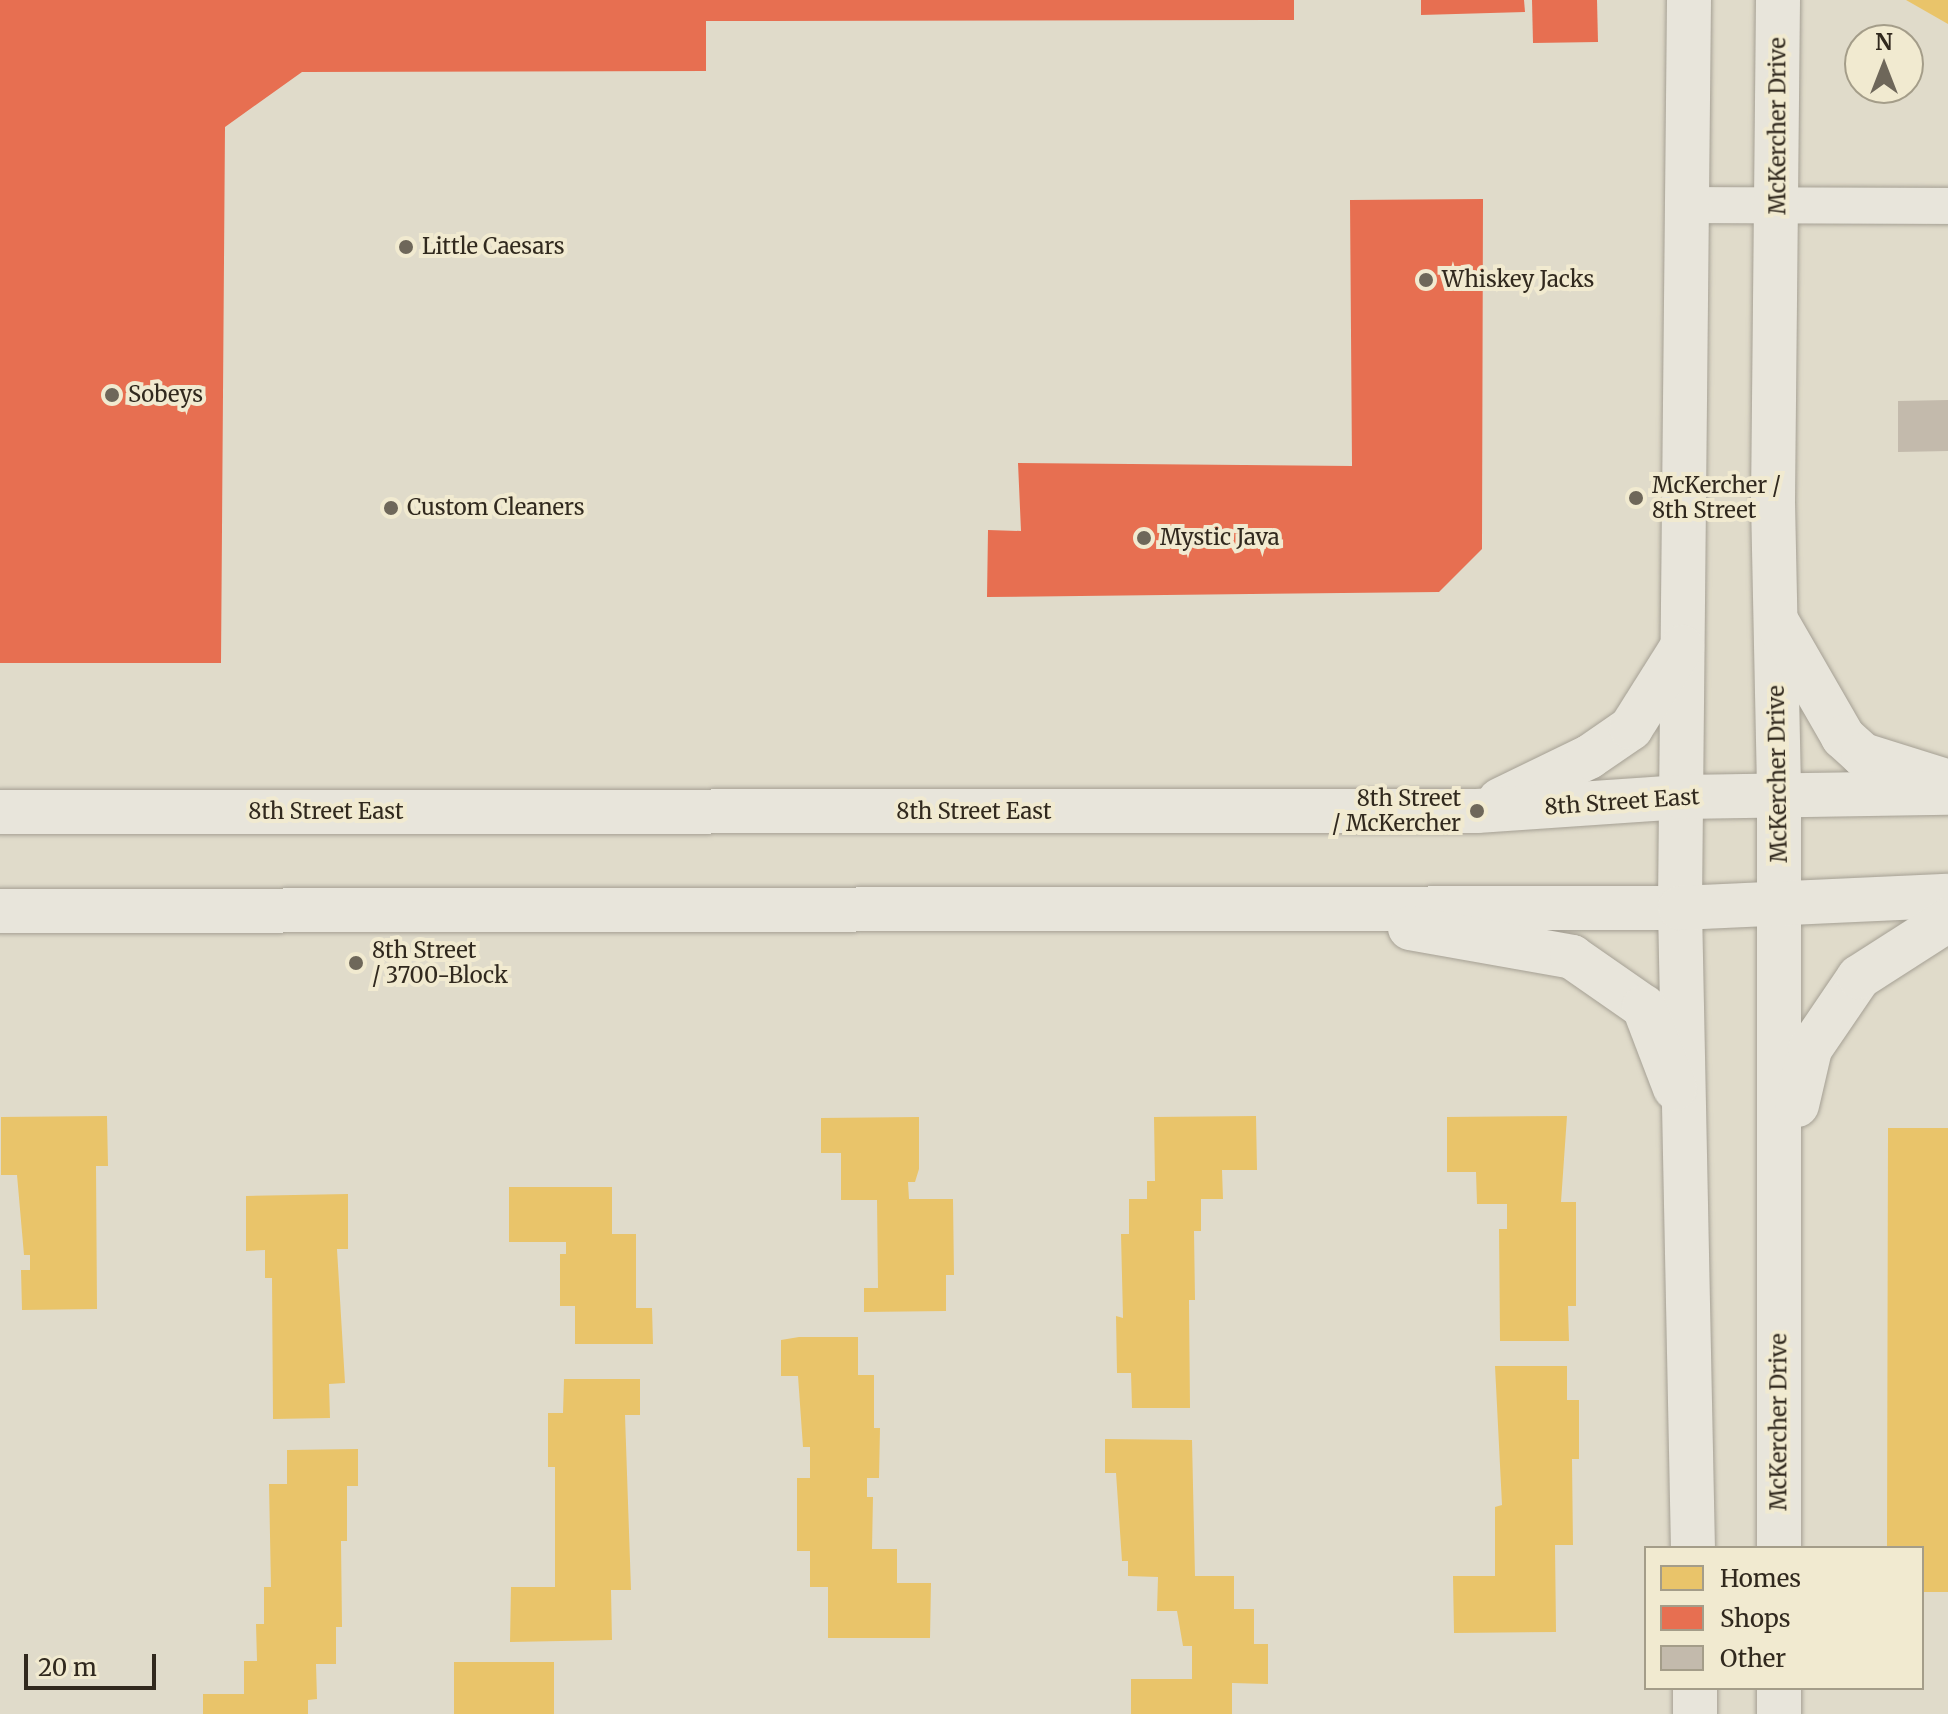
<!DOCTYPE html>
<html>
<head>
<meta charset="utf-8">
<style>
	body { margin:0 }
	#map { position:relative; width:1948px; height:1714px; overflow:hidden; background:#e0dbca; font-family:Merriweather,serif }
	div>[style] { position:absolute }
	[style*='--x'] { left:calc(var(--x)*1px); top:calc(var(--y)*1px); width:calc(var(--w)*1px); rotate:calc(var(--a)*1deg) }
	.homes>* { inset:0; background:#e9c46a }
	.shops>* { inset:0; background:#e76f51 }
	.building>* { inset:0; background:#c3baac }
	.roads { filter:drop-shadow(0 0 2px #a5a094) drop-shadow(0 0 2px #a5a094) }
	.minor>* { height:36px; margin:-18px; padding:0 18px; transform-origin:18px; border-radius:18px; background:#e8e5db }
	.secondary>* { height:44px; margin:-22px; padding:0 22px; transform-origin:22px; border-radius:22px; background:#e8e5db }
	.dots>* { width:22px; height:22px; translate:-50% -50%; box-sizing:border-box; border:4px solid #f1ead0; border-radius:50% }
	span { translate:-50% -50%; white-space:nowrap; text-align:center; line-height:1.15; -webkit-text-stroke:8px #f1ead0; paint-order:stroke }
	.street-label { font-size:22px; color:#31291e }
	.poi-label { font-size:22px; color:#31291e }
	.left { translate:0 -50%; text-align:left }
	.right { translate:-100% -50%; text-align:right }
	.legend { position:absolute; left:1644px; top:1546px; width:280px; height:144px; box-sizing:border-box; background:#f1ead0; border:2px solid #a49d89; margin:0; padding:10px 14px; list-style:none; font-size:24px; color:#31291e }
	.legend li { display:flex; align-items:center; gap:16px; height:40px }
	.legend b { width:40px; border:2px solid #a49d89 }
	.north { position:absolute; left:1844px; top:24px; width:80px; height:80px; box-sizing:border-box; background:#f1ead0; border:2px solid #a49d89; border-radius:50%; rotate:0deg; font-size:22px; font-weight:700; line-height:32px; text-align:center; color:#31291e }
	.north::after { content:''; display:block; margin:auto; width:28px; height:36px; background:#6e675a; clip-path:polygon(50% 0,100% 100%,50% 72%,0 100%) }
	.scale { position:absolute; left:24px; top:1654px; width:132px; height:36px; box-sizing:border-box; border:4px solid #31291e; border-top:0; padding-left:10px; font-size:24px; line-height:28px; white-space:nowrap; color:#31291e; -webkit-text-stroke:6px #f1ead0; paint-order:stroke }
</style>
</head>
<body>
<div id="map">
	<div class="homes">
		<i style="clip-path:polygon(1906px 0,1948px 0,1948px 24px)"></i>
		<i style="clip-path:polygon(107px 1116px,108px 1166px,96px 1166px,97px 1309px,22px 1310px,21px 1270px,30px 1270px,30px 1255px,24px 1255px,17px 1175px,1px 1175px,1px 1117px)"></i>
		<i style="clip-path:polygon(1256px 1116px,1257px 1170px,1222px 1170px,1223px 1199px,1201px 1199px,1201px 1231px,1194px 1231px,1195px 1300px,1189px 1300px,1190px 1408px,1132px 1408px,1131px 1373px,1117px 1373px,1116px 1316px,1123px 1318px,1121px 1234px,1129px 1234px,1129px 1199px,1147px 1199px,1147px 1181px,1155px 1181px,1154px 1117px)"></i>
		<i style="clip-path:polygon(1567px 1116px,1561px 1202px,1576px 1202px,1576px 1306px,1568px 1306px,1569px 1341px,1500px 1341px,1499px 1229px,1507px 1229px,1507px 1204px,1477px 1204px,1476px 1172px,1447px 1172px,1447px 1117px)"></i>
		<i style="clip-path:polygon(919px 1117px,919px 1169px,915px 1182px,908px 1182px,909px 1199px,953px 1199px,954px 1275px,946px 1275px,946px 1311px,864px 1312px,864px 1288px,878px 1288px,877px 1200px,841px 1200px,841px 1153px,821px 1153px,821px 1118px)"></i>
		<i style="clip-path:polygon(1888px 1128px,1948px 1128px,1948px 1592px,1922px 1592px,1922px 1548px,1887px 1548px)"></i>
		<i style="clip-path:polygon(509px 1187px,612px 1187px,612px 1234px,636px 1234px,636px 1308px,652px 1308px,653px 1344px,575px 1344px,575px 1306px,560px 1306px,560px 1254px,566px 1254px,566px 1242px,509px 1242px)"></i>
		<i style="clip-path:polygon(348px 1194px,348px 1249px,337px 1249px,345px 1383px,329px 1384px,330px 1418px,273px 1419px,272px 1278px,265px 1278px,265px 1250px,246px 1251px,246px 1196px)"></i>
		<i style="clip-path:polygon(799px 1337px,858px 1337px,858px 1375px,874px 1375px,874px 1428px,880px 1428px,879px 1478px,867px 1478px,867px 1497px,873px 1497px,872px 1549px,897px 1549px,897px 1583px,931px 1583px,930px 1638px,828px 1638px,828px 1587px,810px 1587px,810px 1551px,797px 1551px,797px 1478px,810px 1478px,810px 1447px,803px 1447px,798px 1376px,781px 1376px,781px 1340px)"></i>
		<i style="clip-path:polygon(1495px 1366px,1567px 1366px,1567px 1400px,1579px 1400px,1579px 1459px,1572px 1459px,1573px 1545px,1555px 1545px,1556px 1632px,1454px 1633px,1453px 1576px,1495px 1576px,1495px 1507px,1502px 1505px)"></i>
		<i style="clip-path:polygon(564px 1379px,640px 1379px,640px 1415px,625px 1415px,631px 1590px,611px 1590px,612px 1640px,510px 1642px,511px 1587px,555px 1587px,555px 1467px,548px 1467px,548px 1413px,563px 1413px)"></i>
		<i style="clip-path:polygon(1105px 1439px,1192px 1440px,1195px 1576px,1234px 1576px,1234px 1609px,1254px 1609px,1254px 1644px,1268px 1644px,1268px 1684px,1232px 1683px,1232px 1714px,1131px 1714px,1131px 1679px,1192px 1679px,1192px 1646px,1183px 1646px,1177px 1611px,1157px 1611px,1158px 1577px,1128px 1576px,1128px 1561px,1122px 1561px,1116px 1473px,1105px 1473px)"></i>
		<i style="clip-path:polygon(358px 1449px,358px 1486px,347px 1486px,347px 1541px,341px 1541px,342px 1627px,336px 1627px,336px 1664px,316px 1664px,317px 1699px,308px 1700px,308px 1714px,203px 1714px,203px 1694px,244px 1694px,244px 1661px,257px 1661px,256px 1624px,264px 1624px,264px 1587px,271px 1587px,269px 1484px,287px 1484px,287px 1450px)"></i>
		<i style="clip-path:polygon(454px 1662px,554px 1662px,554px 1714px,454px 1714px)"></i>
	</div>
	<div class="shops">
		<i style="clip-path:polygon(0 0,1294px 0,1294px 20px,706px 21px,706px 71px,302px 72px,225px 127px,221px 663px,0 663px)"></i>
		<i style="clip-path:polygon(1421px 0,1524px 0,1525px 12px,1421px 15px)"></i>
		<i style="clip-path:polygon(1532px 0,1597px 0,1598px 42px,1533px 43px)"></i>
		<i style="clip-path:polygon(1483px 199px,1482px 549px,1439px 592px,987px 597px,988px 530px,1021px 531px,1018px 463px,1352px 466px,1350px 200px)"></i>
	</div>
	<div class="building">
		<i style="clip-path:polygon(1948px 400px,1948px 451px,1898px 452px,1898px 401px)"></i>
	</div>
	<div class="roads">
		<div class="minor">
			<i style="--x:1689;--y:205;--w:259;--a:0.2"></i>
		</div>
		<div class="secondary">
			<i style="--x:1689;--y:0;--w:908;--a:90.57"></i>
			<i style="--x:1680;--y:908;--w:640;--a:88.84"></i>
			<i style="--x:1778;--y:0;--w:502;--a:90.57"></i>
			<i style="--x:1773;--y:502;--w:292;--a:88.8"></i>
			<i style="--x:1779;--y:794;--w:754;--a:90"></i>
			<i style="--x:1777;--y:622;--w:133;--a:60.1"></i>
			<i style="--x:1843;--y:737;--w:27;--a:42"></i>
			<i style="--x:1863;--y:755;--w:87;--a:17.4"></i>
			<i style="--x:1500;--y:800;--w:99;--a:-25.8"></i>
			<i style="--x:1589;--y:757;--w:51;--a:-34.6"></i>
			<i style="--x:1631;--y:728;--w:96;--a:-57.8"></i>
			<i style="--x:0;--y:812;--w:1477;--a:-0.04"></i>
			<i style="--x:1477;--y:811;--w:205;--a:-3.9"></i>
			<i style="--x:1682;--y:797;--w:266;--a:-0.9"></i>
			<i style="--x:0;--y:911;--w:1680;--a:-0.1"></i>
			<i style="--x:1680;--y:908;--w:268;--a:-2.6"></i>
			<i style="--x:1410;--y:928;--w:165;--a:10.1"></i>
			<i style="--x:1572;--y:957;--w:88;--a:34.8"></i>
			<i style="--x:1644;--y:1007;--w:87;--a:69.1"></i>
			<i style="--x:1797;--y:1105;--w:57;--a:-76.9"></i>
			<i style="--x:1810;--y:1049;--w:87;--a:-55.8"></i>
			<i style="--x:1859;--y:977;--w:106;--a:-32.6"></i>
			<i style="--x:1695;--y:1688;--w:26;--a:90"></i>
			<i style="--x:1779;--y:1714;--w:26;--a:-90"></i>
		</div>
	</div>
	<div class="dots">
		<i style="left:406px;top:247px;background:#6e675a"></i>
		<i style="left:1426px;top:280px;background:#6e675a"></i>
		<i style="left:112px;top:395px;background:#6e675a"></i>
		<i style="left:1636px;top:498px;background:#6e675a"></i>
		<i style="left:391px;top:508px;background:#6e675a"></i>
		<i style="left:1144px;top:538px;background:#6e675a"></i>
		<i style="left:1477px;top:811px;background:#6e675a"></i>
		<i style="left:356px;top:963px;background:#6e675a"></i>
	</div>
	<div class="street-label">
		<span style="left:1778px;top:126px;rotate:-90deg">McKercher Drive</span>
		<span style="left:1778px;top:774px;rotate:-91deg">McKercher Drive</span>
		<span style="left:1622px;top:802px;rotate:-4deg">8th Street East</span>
		<span style="left:326px;top:812px">8th Street East</span>
		<span style="left:974px;top:812px">8th Street East</span>
		<span style="left:1779px;top:1422px;rotate:-90deg">McKercher Drive</span>
	</div>
	<div class="poi-label">
		<span class="left" style="left:422px;top:247px">Little Caesars</span>
		<span class="left" style="left:1442px;top:280px">Whiskey Jacks</span>
		<span class="left" style="left:128px;top:395px">Sobeys</span>
		<span class="left" style="left:1652px;top:498px">McKercher /<br>8th Street</span>
		<span class="left" style="left:407px;top:508px">Custom Cleaners</span>
		<span class="left" style="left:1160px;top:538px">Mystic Java</span>
		<span class="right" style="left:1461px;top:811px">8th Street<br>/ McKercher</span>
		<span class="left" style="left:372px;top:963px">8th Street<br>/ 3700-Block</span>
	</div>
	<ul class="legend">
	<li><b style="height:22px;background:#e9c46a"></b>Homes</li>
	<li><b style="height:22px;background:#e76f51"></b>Shops</li>
	<li><b style="height:22px;background:#c3baac"></b>Other</li>
	</ul>
	<div class="north">N</div>
	<div class="scale">20 m</div>
</div>
</body>
</html>
